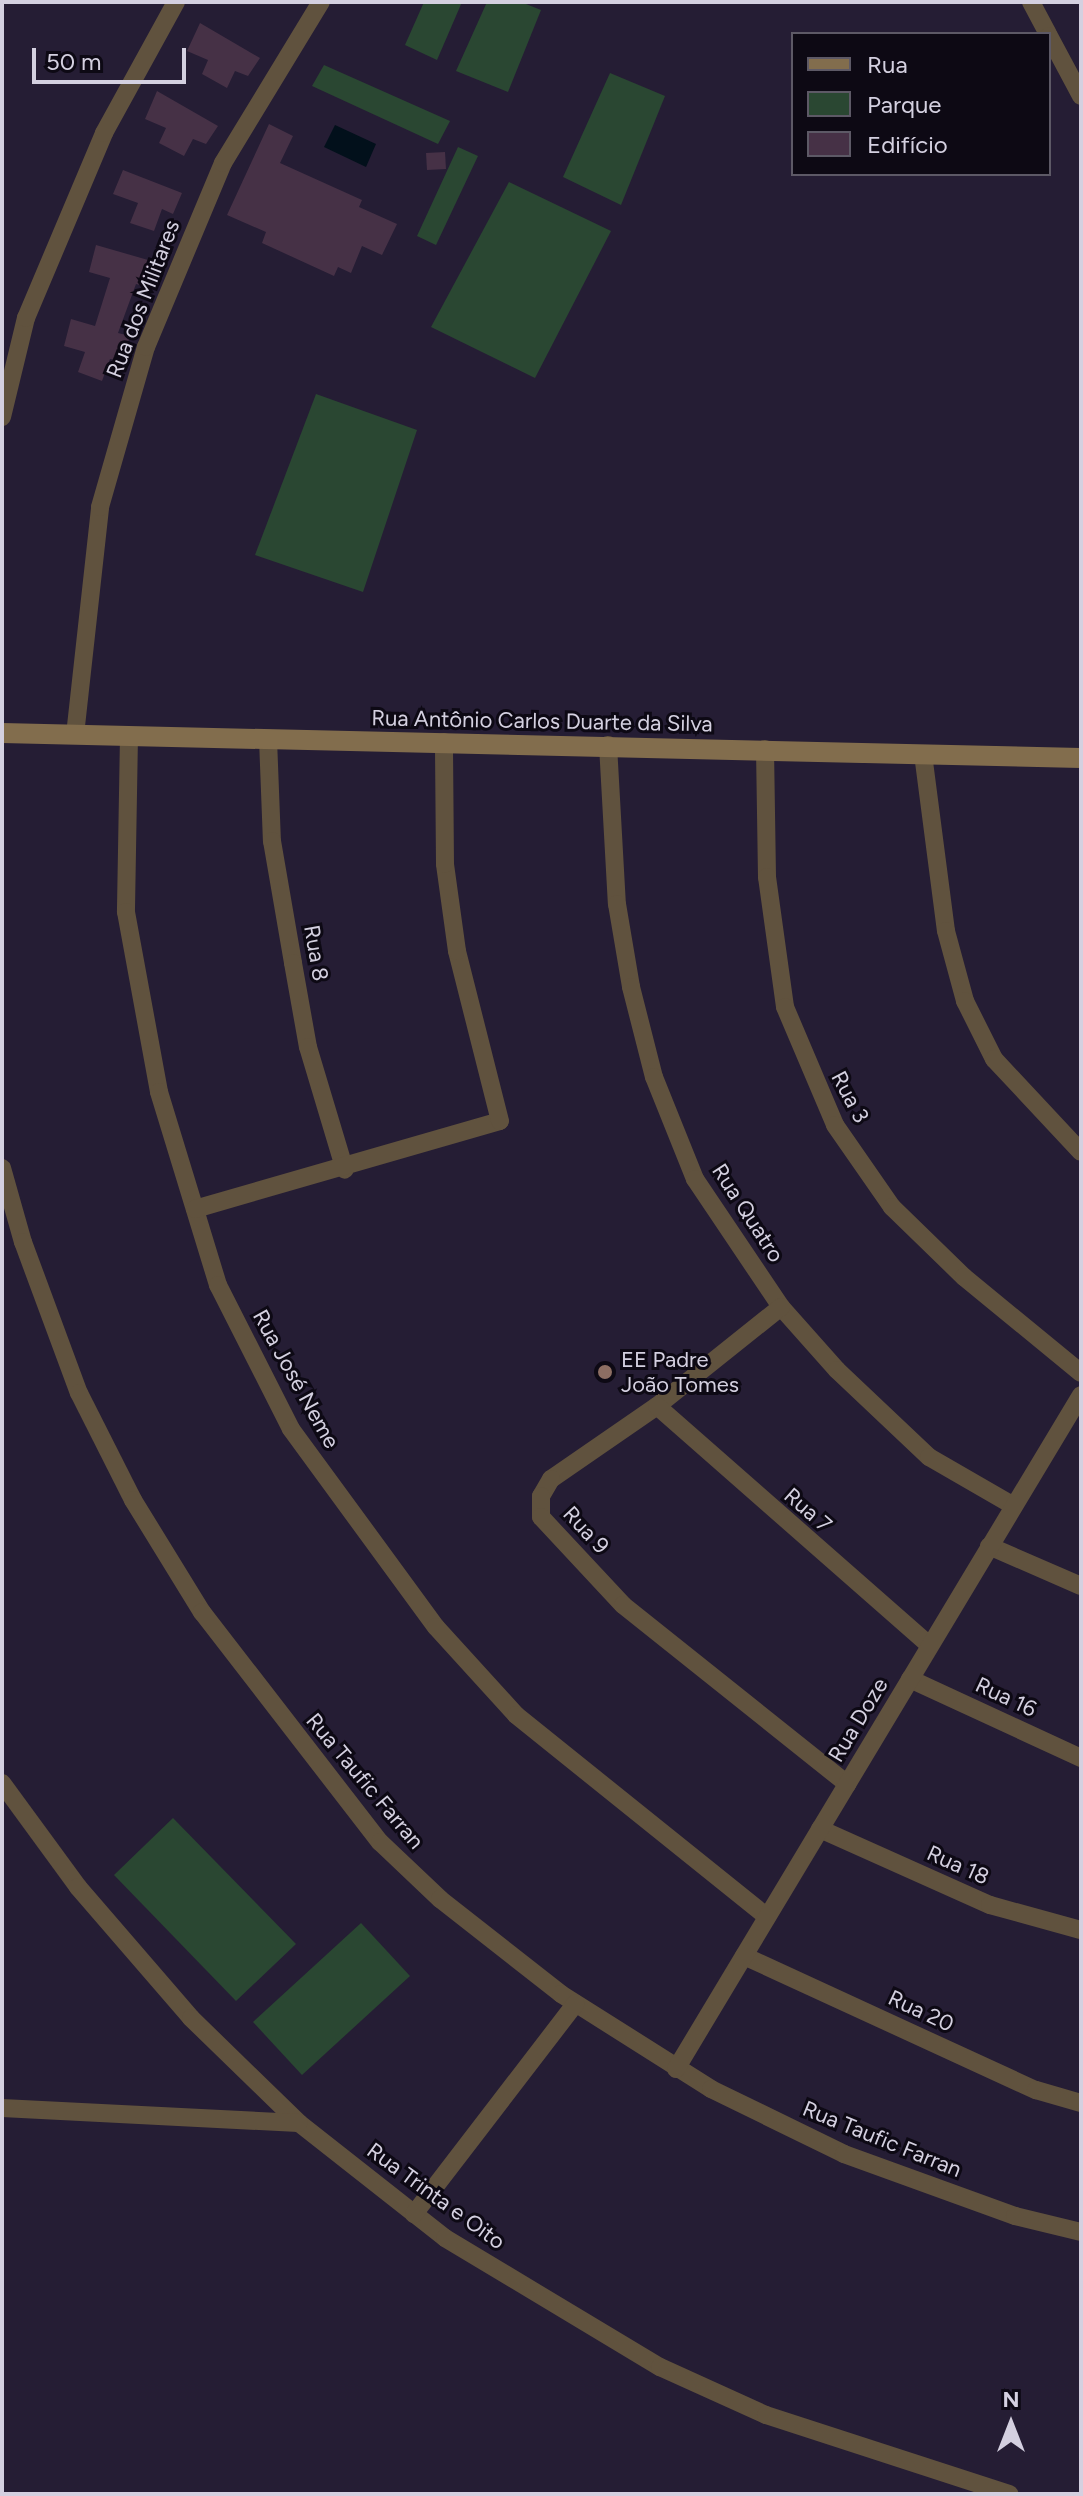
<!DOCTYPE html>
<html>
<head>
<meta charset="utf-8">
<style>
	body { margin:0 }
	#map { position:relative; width:1083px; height:2496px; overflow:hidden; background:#251d34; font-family:Figtree,sans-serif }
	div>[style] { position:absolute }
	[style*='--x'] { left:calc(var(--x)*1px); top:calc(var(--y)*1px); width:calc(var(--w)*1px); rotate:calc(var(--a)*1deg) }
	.green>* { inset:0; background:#2a4732 }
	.water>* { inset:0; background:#02101b }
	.building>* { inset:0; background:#463146 }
	.street>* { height:18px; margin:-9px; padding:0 9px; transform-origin:9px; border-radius:9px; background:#60523e }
	.secondary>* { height:20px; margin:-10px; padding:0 10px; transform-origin:10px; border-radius:10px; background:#826d4d }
	.dots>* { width:22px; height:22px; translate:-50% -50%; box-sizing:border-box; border:4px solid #0d0914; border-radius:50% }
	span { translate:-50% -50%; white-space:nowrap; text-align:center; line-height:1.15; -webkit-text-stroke:6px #0d0914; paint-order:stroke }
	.street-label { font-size:22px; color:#d4d0e0 }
	.poi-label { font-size:22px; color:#d4d0e0 }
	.left { translate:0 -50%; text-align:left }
	.frame { position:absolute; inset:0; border:4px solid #d4d0e0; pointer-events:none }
	.legend { position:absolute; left:791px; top:32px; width:260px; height:144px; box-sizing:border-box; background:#0d0914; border:2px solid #5d5966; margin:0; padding:10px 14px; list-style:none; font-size:24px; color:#d4d0e0 }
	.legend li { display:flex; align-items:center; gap:16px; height:40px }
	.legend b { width:40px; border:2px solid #5d5966 }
	.north { position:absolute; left:971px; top:2384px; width:80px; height:80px; -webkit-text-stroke:6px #0d0914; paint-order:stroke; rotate:0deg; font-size:22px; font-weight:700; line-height:32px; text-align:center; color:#d4d0e0 }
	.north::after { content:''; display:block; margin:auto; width:28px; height:36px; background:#d4d0e0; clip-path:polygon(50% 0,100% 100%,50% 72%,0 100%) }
	.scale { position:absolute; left:32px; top:48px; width:154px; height:36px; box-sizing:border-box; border:4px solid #d4d0e0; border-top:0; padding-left:10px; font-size:24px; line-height:28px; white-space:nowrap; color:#d4d0e0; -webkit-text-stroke:6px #0d0914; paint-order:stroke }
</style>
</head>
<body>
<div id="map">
	<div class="green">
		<i style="clip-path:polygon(424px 2px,462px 2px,437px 60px,405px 45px)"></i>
		<i style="clip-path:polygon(487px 2px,521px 2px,541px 10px,508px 92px,456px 71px)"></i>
		<i style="clip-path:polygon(324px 65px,450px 121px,438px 144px,312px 86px)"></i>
		<i style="clip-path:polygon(610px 73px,665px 96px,621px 205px,563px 177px)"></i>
		<i style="clip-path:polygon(458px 147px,478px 156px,436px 245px,417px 236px)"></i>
		<i style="clip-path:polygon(509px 182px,611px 231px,535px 378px,431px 327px)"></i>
		<i style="clip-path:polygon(316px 394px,417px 430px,363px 592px,255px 555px)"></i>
		<i style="clip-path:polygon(173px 1818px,296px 1944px,236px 2001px,114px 1875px)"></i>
		<i style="clip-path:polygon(361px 1923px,410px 1976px,302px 2075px,253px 2022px)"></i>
	</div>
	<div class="water">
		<i style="clip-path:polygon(335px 125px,376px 144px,366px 167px,324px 147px)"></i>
	</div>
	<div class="building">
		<i style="clip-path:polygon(200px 23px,260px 58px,248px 76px,235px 71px,227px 88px,202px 74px,208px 60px,187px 51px)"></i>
		<i style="clip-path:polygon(157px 91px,218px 126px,206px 144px,193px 139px,184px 156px,159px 143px,166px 128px,145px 119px)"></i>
		<i style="clip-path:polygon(269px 124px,293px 136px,280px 163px,362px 200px,359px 207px,397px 224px,382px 255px,362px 246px,351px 273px,338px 267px,334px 276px,262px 243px,266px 232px,227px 215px)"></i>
		<i style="clip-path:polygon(445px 152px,446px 169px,427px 170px,426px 153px)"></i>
		<i style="clip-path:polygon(123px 170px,182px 193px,173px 214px,162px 209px,154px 231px,130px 223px,138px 203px,113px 194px)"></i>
		<i style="clip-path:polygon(96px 245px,155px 262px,147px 287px,136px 284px,118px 333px,130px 336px,122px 361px,110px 359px,102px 381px,78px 372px,85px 352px,64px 346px,71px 319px,95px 326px,110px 278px,89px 272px)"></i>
	</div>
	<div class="street">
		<i style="--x:1031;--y:2;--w:36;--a:62"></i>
		<i style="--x:1049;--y:36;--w:68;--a:61.9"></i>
		<i style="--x:2;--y:417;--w:102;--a:-76.4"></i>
		<i style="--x:26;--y:318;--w:201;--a:-67.1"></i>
		<i style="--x:104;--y:133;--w:149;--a:-61.2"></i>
		<i style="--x:75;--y:735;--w:229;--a:-83.7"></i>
		<i style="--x:100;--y:507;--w:166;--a:-74"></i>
		<i style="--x:146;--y:347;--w:199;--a:-67.3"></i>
		<i style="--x:223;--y:163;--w:188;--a:-58.7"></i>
		<i style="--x:129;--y:736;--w:176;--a:91"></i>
		<i style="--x:126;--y:912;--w:183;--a:79.6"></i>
		<i style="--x:159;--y:1092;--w:202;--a:73"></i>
		<i style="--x:218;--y:1285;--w:161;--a:63.1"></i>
		<i style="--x:291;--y:1429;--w:245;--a:53.8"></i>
		<i style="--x:436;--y:1627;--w:119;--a:47.7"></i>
		<i style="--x:516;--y:1715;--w:322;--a:38.8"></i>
		<i style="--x:268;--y:739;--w:102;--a:87.8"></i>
		<i style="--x:272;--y:841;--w:124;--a:80.2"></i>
		<i style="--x:293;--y:963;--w:85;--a:79.9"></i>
		<i style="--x:308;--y:1047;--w:128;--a:73.3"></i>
		<i style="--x:608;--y:745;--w:159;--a:86.8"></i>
		<i style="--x:617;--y:904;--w:84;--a:80.4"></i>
		<i style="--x:631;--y:987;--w:93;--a:75.7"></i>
		<i style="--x:654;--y:1077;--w:110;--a:68.1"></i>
		<i style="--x:695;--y:1179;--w:154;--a:56.1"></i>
		<i style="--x:781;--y:1307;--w:84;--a:48.4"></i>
		<i style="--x:837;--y:1370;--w:127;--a:43.4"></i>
		<i style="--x:929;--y:1457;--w:98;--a:30"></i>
		<i style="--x:765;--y:749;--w:128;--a:89.1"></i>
		<i style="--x:767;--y:877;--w:131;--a:82.1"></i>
		<i style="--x:785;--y:1007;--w:128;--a:67"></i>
		<i style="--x:835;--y:1125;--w:100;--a:55.2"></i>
		<i style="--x:892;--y:1207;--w:100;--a:44.2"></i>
		<i style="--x:964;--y:1277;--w:151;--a:39.4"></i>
		<i style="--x:923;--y:754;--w:178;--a:82.6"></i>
		<i style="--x:946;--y:931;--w:73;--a:74.8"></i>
		<i style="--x:965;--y:1001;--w:65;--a:63.4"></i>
		<i style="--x:994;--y:1059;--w:127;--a:46.9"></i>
		<i style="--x:2;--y:1168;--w:77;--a:74.2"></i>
		<i style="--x:23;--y:1242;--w:161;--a:69.7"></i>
		<i style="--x:79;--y:1393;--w:120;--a:63.2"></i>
		<i style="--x:133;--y:1500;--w:132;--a:58.4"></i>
		<i style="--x:202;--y:1612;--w:291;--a:52.3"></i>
		<i style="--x:380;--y:1842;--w:83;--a:43.5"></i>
		<i style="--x:440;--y:1899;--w:154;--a:38.1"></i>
		<i style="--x:561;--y:1994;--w:178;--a:32.3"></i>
		<i style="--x:711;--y:2089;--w:148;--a:26"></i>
		<i style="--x:844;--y:2154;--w:182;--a:19.9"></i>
		<i style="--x:1015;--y:2216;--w:68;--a:13.6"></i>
		<i style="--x:195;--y:1209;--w:317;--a:-16.1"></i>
		<i style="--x:500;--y:1121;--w:175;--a:-104.2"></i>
		<i style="--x:457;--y:951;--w:88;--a:-97.9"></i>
		<i style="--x:445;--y:864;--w:122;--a:-90.5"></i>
		<i style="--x:781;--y:1307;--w:159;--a:141.4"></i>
		<i style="--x:657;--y:1406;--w:129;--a:145.4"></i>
		<i style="--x:551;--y:1479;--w:20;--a:120"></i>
		<i style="--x:541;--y:1496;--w:21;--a:90"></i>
		<i style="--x:541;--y:1517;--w:120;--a:47"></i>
		<i style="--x:623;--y:1605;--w:287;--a:38.6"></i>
		<i style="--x:657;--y:1406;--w:363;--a:41.3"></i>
		<i style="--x:989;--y:1546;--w:100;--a:23.5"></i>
		<i style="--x:910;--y:1679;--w:188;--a:24.8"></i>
		<i style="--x:2;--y:1783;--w:129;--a:53.8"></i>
		<i style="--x:78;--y:1887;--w:173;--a:49.2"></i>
		<i style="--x:191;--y:2018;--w:151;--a:44.2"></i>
		<i style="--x:299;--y:2123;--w:186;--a:38.2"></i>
		<i style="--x:445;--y:2238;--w:251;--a:31"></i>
		<i style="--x:660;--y:2367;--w:116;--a:24.4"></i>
		<i style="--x:766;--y:2415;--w:256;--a:18"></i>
		<i style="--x:820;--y:1829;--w:186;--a:24.1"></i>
		<i style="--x:990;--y:1905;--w:94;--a:15.4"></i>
		<i style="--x:744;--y:1956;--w:321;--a:24.7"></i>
		<i style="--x:1036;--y:2090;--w:47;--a:16.1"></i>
		<i style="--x:676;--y:2069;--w:786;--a:-59"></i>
		<i style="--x:2;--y:2108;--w:297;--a:2.9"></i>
		<i style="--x:414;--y:2214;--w:265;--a:-52.5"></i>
	</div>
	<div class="secondary">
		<i style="--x:2;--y:733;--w:1079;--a:1.33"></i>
	</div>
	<div class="dots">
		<i style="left:605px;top:1372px;background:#8d6e63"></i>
	</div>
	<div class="street-label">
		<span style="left:143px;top:299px;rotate:-69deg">Rua dos Militares</span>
		<span style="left:542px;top:721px;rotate:1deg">Rua Antônio Carlos Duarte da Silva</span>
		<span style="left:316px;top:953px;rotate:80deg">Rua 8</span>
		<span style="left:850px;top:1097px;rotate:62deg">Rua 3</span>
		<span style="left:748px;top:1213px;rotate:57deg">Rua Quatro</span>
		<span style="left:296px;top:1379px;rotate:61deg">Rua José Neme</span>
		<span style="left:808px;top:1510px;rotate:41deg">Rua 7</span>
		<span style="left:586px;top:1530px;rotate:47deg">Rua 9</span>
		<span style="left:1006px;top:1697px;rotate:25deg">Rua 16</span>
		<span style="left:858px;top:1720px;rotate:-59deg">Rua Doze</span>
		<span style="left:365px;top:1781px;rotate:50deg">Rua Taufic Farran</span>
		<span style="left:958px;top:1865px;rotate:24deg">Rua 18</span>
		<span style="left:921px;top:2011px;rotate:25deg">Rua 20</span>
		<span style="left:882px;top:2139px;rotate:22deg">Rua Taufic Farran</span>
		<span style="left:436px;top:2196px;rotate:36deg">Rua Trinta e Oito</span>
	</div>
	<div class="poi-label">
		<span class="left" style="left:621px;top:1372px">EE Padre<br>João Tomes</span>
	</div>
	<div class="frame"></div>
	<ul class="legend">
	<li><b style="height:10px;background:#826d4d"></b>Rua</li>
	<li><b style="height:22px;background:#2a4732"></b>Parque</li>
	<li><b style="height:22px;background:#463146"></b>Edifício</li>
	</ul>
	<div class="north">N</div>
	<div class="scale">50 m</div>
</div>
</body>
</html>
